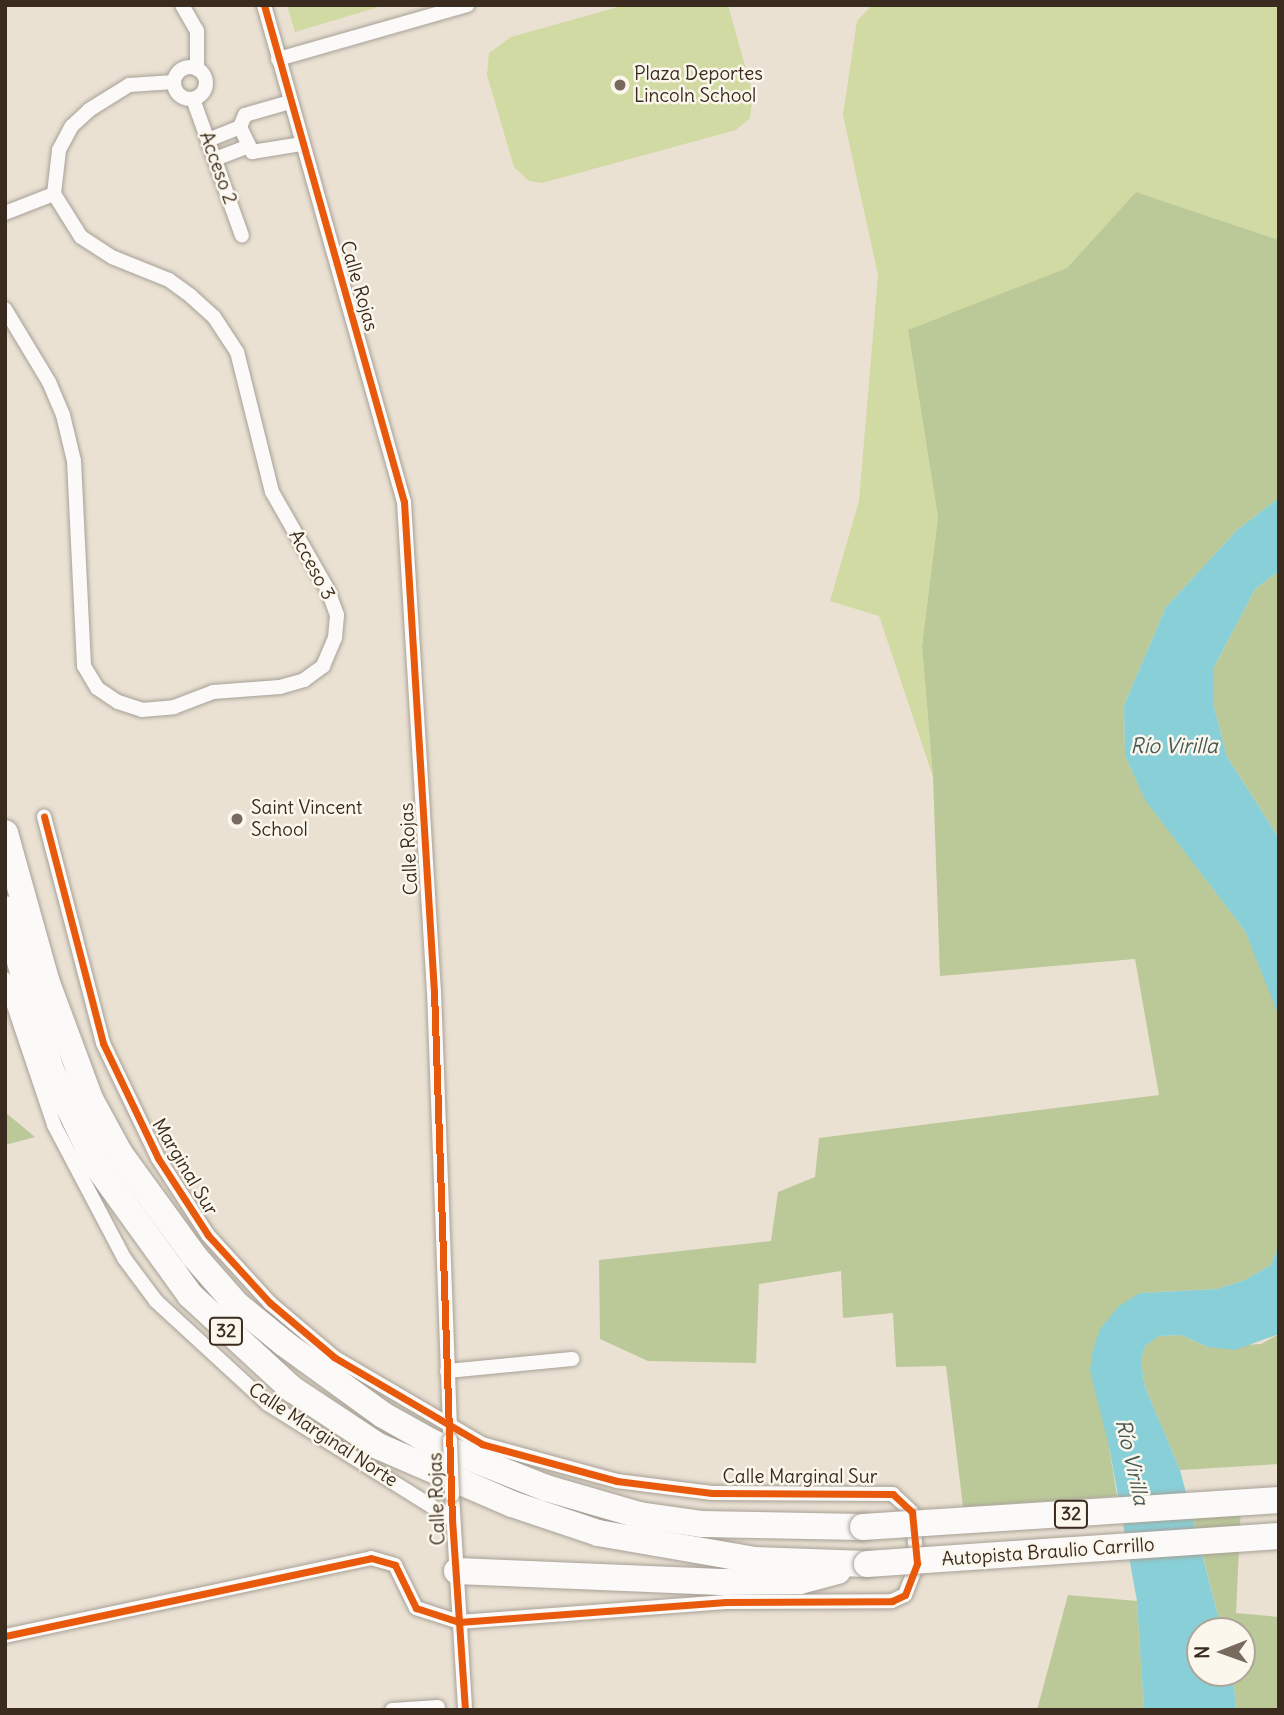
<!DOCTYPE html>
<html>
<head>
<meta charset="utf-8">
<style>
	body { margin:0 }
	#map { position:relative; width:1284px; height:1715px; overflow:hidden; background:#eae1d3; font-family:Delius,sans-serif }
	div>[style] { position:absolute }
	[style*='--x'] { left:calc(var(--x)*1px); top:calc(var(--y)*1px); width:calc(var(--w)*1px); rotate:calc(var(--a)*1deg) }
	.green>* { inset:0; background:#d0daa2 }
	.forest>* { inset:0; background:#bbc999 }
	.water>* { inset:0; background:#88cfd7 }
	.roads { filter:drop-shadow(0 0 2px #a7a096) drop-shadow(0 0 2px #a7a096) }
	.street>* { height:14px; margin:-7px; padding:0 7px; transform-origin:7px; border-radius:7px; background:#fcfaf8 }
	.street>.ring { margin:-7px; padding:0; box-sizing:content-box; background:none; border:14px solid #fcfaf8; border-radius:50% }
	.highway>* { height:26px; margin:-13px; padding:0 13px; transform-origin:13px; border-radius:13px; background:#fcfaf8 }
	.bridges { filter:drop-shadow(0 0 2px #a7a096) drop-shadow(0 0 2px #a7a096) }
	.street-bridge>* { height:14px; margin:-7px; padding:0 7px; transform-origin:7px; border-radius:7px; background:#fcfaf8 }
	.highway-bridge>* { height:26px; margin:-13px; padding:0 13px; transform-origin:13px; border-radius:13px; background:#fcfaf8 }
	.cycleway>* { height:7px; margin:-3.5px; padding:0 3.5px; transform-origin:3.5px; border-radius:3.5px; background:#e8590c }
	.dots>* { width:19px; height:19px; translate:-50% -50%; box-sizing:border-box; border:4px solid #fbf7ec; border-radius:50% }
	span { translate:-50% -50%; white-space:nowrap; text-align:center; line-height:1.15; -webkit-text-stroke:5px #fbf7ec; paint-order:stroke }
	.shield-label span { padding:2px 5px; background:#fbf7ec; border:2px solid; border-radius:5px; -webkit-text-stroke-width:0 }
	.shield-label { font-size:18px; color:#3b2a1e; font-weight:700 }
	.poi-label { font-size:19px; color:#3b2a1e }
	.left { translate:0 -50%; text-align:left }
	.street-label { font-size:19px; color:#3b2a1e }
	.water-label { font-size:21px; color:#465956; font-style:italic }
	.frame { position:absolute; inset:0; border:7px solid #3b2a1e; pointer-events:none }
	.north { position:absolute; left:1186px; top:1617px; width:70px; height:70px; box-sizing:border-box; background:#fbf7ec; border:2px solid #aea59a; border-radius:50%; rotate:269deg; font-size:19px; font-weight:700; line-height:28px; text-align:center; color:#3b2a1e }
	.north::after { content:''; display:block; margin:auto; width:24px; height:32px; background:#786a5d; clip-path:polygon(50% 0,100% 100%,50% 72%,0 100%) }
</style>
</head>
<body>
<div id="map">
	<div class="green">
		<i style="clip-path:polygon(287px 5px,385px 5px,295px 32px)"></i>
		<i style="clip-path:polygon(625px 5px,728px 5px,753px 95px,750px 118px,736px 130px,542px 183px,529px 181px,514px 167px,487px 75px,489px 53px,511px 37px)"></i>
		<i style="clip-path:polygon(872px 5px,1279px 5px,1279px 240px,1136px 192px,1067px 268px,908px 331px,938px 517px,922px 646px,933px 777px,879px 616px,830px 601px,859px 501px,878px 275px,843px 115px,857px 21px)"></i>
	</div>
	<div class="forest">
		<i style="clip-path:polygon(1136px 192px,1279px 240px,1279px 498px,1238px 529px,1166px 607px,1124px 705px,1125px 755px,1145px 799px,1245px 931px,1273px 993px,1279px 1016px,1279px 1245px,1271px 1265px,1245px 1280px,1217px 1289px,1140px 1293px,1109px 1446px,1117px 1496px,963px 1507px,946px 1366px,896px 1367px,893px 1313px,843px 1318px,841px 1271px,759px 1284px,756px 1363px,648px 1361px,600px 1339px,599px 1260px,771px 1241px,778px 1192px,815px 1177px,819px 1138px,1159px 1095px,1135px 959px,940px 976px,933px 777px,922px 646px,938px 517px,908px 330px,1067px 268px)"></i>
		<i style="clip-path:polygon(1279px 571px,1279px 838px,1227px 757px,1214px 707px,1214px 667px,1255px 589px)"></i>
		<i style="clip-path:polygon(5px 1112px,35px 1137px,5px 1145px)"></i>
		<i style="clip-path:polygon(1279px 1334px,1279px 1464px,1180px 1470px,1145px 1387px,1141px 1360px,1145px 1346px,1159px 1336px,1181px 1335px,1208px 1347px,1261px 1344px)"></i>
		<i style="clip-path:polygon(1241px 1505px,1236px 1613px,1279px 1617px,1279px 1710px,1236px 1710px,1233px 1673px,1242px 1673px,1242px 1631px,1222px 1631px,1190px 1507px)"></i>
		<i style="clip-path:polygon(1068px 1595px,1137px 1601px,1144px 1710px,1037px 1710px)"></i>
	</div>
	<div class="water">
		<i style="clip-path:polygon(1279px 498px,1279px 571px,1255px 589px,1214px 667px,1214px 707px,1227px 757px,1279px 838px,1279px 1016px,1245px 931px,1145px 800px,1125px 755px,1124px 705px,1166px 607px,1238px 529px)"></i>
		<i style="clip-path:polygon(1279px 1245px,1279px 1334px,1235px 1350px,1208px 1347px,1181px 1335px,1159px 1336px,1145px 1346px,1141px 1360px,1145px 1387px,1180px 1470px,1222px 1631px,1200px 1631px,1200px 1673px,1233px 1673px,1236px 1710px,1144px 1710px,1137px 1601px,1109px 1446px,1090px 1371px,1092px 1353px,1100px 1329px,1119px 1306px,1140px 1293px,1217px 1289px,1245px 1280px,1271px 1265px)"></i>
	</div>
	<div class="roads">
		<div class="street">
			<i style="--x:182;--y:5;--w:30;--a:60"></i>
			<i style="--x:197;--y:31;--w:38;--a:90"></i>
			<i style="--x:264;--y:5;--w:516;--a:74.27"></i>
			<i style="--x:404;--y:502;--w:490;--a:86.5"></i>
			<i style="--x:434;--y:991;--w:445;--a:87.9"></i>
			<i style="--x:278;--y:59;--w:197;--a:-15.9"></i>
			<i class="ring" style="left:174px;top:67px;width:18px;height:18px"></i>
			<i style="--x:193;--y:99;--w:145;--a:70.3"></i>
			<i style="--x:290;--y:102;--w:47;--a:163.9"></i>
			<i style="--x:245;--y:115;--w:13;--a:113"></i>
			<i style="--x:240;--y:127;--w:28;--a:64"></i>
			<i style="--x:252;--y:152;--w:51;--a:-9.1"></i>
			<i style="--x:208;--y:140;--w:35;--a:-22"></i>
			<i style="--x:215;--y:159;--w:33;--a:-21"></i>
			<i style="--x:5;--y:213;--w:53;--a:-21.2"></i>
			<i style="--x:5;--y:309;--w:85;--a:58.9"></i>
			<i style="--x:49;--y:382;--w:36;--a:67"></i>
			<i style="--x:63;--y:415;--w:47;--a:76.6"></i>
			<i style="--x:74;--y:461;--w:205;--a:87.2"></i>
			<i style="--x:84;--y:666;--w:26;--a:59"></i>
			<i style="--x:97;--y:688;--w:25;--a:34"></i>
			<i style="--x:118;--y:702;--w:25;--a:18"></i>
			<i style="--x:142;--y:710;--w:32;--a:-5"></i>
			<i style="--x:174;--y:707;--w:42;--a:-21"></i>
			<i style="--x:213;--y:692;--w:67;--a:-4.3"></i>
			<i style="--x:280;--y:687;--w:25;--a:-16"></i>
			<i style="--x:304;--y:680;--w:24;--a:-36"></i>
			<i style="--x:323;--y:666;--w:30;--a:-67"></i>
			<i style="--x:335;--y:638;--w:23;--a:-85"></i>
			<i style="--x:337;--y:615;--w:27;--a:-110"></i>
			<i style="--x:328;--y:590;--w:113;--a:-119.7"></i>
			<i style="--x:272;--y:492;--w:144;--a:-104"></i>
			<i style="--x:237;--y:352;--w:42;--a:-123.3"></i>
			<i style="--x:214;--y:317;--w:31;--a:-138"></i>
			<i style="--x:191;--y:296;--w:27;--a:-144"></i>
			<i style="--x:169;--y:280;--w:61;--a:-158"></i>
			<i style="--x:112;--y:257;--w:37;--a:-147"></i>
			<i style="--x:81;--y:237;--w:51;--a:-122.1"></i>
			<i style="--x:54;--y:194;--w:44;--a:-83.5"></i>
			<i style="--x:59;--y:150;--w:27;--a:-62"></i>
			<i style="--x:72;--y:126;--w:23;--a:-43"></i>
			<i style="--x:89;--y:110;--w:47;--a:-32"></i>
			<i style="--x:129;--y:85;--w:45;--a:-3.8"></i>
			<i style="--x:5;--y:979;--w:154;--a:71.4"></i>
			<i style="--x:54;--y:1125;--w:150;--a:62.2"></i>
			<i style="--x:124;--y:1258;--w:54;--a:53.3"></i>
			<i style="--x:156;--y:1301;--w:152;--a:42.6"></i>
			<i style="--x:268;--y:1404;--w:217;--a:32"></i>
			<i style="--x:447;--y:1371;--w:126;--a:-5.5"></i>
			<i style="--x:452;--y:1495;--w:215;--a:86.5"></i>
			<i style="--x:5;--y:1636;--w:374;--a:-12"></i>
			<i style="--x:371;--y:1558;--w:25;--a:16"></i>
			<i style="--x:395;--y:1565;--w:48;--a:64"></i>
			<i style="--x:416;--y:1608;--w:45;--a:18"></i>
			<i style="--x:459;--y:1622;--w:268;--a:-4.3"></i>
			<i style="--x:726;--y:1602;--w:166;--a:-0.3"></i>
			<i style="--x:892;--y:1601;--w:14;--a:-25"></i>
			<i style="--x:905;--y:1595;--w:34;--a:-69"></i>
			<i style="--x:917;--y:1563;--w:51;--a:-95.6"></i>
			<i style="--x:912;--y:1512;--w:26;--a:-137"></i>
			<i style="--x:893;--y:1494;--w:181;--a:-179.7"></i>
			<i style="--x:712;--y:1493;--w:96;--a:-172.8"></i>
			<i style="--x:617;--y:1481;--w:140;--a:-164.7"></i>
			<i style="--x:482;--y:1444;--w:172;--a:-149.6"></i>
			<i style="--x:334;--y:1357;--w:84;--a:-139.8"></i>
			<i style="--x:270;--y:1303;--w:92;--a:-132.4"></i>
			<i style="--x:208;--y:1235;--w:92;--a:-123"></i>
			<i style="--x:158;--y:1158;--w:127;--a:-115.6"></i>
			<i style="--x:103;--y:1043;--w:234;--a:-104.6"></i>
			<i style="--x:392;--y:1710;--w:46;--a:-3.7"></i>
		</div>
		<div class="highway">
			<i style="--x:5;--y:833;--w:153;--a:74.4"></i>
			<i style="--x:46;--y:980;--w:127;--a:69.7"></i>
			<i style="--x:90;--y:1099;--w:63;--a:61.4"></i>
			<i style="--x:120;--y:1154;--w:126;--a:54"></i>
			<i style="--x:194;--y:1256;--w:64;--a:48.8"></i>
			<i style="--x:236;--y:1304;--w:63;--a:39.2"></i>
			<i style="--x:285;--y:1344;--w:121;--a:35.9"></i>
			<i style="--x:383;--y:1415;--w:57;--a:29.2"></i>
			<i style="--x:433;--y:1443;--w:122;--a:21.7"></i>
			<i style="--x:546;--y:1488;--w:97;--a:16.2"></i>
			<i style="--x:639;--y:1515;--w:64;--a:8.1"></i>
			<i style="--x:702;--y:1524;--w:161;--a:1.1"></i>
			<i style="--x:5;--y:909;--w:167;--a:74.1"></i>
			<i style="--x:51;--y:1070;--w:106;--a:64.4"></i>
			<i style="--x:97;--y:1166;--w:159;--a:54.2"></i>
			<i style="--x:190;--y:1295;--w:139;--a:42.7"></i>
			<i style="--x:292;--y:1389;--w:103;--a:33.5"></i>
			<i style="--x:378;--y:1446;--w:146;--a:23.4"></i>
			<i style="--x:512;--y:1504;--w:91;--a:18.6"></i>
			<i style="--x:598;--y:1533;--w:158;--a:9.8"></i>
			<i style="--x:754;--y:1560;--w:113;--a:2"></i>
			<i style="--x:457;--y:1571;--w:264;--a:2.4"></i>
			<i style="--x:721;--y:1582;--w:79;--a:-0.7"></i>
			<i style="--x:800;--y:1581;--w:39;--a:-15"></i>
		</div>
	</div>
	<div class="bridges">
		<div class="street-bridge">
			<i style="--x:450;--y:1440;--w:55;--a:87.9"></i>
		</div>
		<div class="highway-bridge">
			<i style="--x:863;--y:1527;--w:417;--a:-3.7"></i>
			<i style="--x:867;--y:1564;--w:413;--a:-3.9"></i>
		</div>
	</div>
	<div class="cycleway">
		<i style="--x:264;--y:5;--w:516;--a:74.27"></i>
		<i style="--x:404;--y:502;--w:490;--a:86.5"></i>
		<i style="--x:434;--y:991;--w:528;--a:88.05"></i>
		<i style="--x:452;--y:1519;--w:191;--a:86.1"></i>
		<i style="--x:5;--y:1636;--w:374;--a:-12"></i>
		<i style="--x:371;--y:1558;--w:25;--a:16"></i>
		<i style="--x:395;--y:1565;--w:48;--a:64"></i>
		<i style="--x:416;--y:1608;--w:45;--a:18"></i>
		<i style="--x:459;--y:1622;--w:268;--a:-4.3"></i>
		<i style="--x:726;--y:1602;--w:166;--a:-0.3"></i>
		<i style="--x:892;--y:1601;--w:14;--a:-25"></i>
		<i style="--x:905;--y:1595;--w:34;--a:-69"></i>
		<i style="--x:917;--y:1563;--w:51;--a:-95.6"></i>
		<i style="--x:912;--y:1512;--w:26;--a:-137"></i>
		<i style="--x:893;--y:1494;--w:181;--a:-179.7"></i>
		<i style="--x:712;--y:1493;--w:96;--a:-172.8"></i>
		<i style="--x:617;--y:1481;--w:140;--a:-164.7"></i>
		<i style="--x:482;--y:1444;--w:172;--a:-149.6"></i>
		<i style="--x:334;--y:1357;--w:84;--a:-139.8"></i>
		<i style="--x:270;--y:1303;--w:92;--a:-132.4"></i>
		<i style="--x:208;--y:1235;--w:92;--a:-123"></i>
		<i style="--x:158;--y:1158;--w:127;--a:-115.6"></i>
		<i style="--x:103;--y:1043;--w:234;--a:-104.6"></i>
	</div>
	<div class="dots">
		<i style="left:620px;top:85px;background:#786a5d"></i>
		<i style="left:237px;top:819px;background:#786a5d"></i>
	</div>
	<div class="shield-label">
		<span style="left:226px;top:1331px">32</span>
		<span style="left:1071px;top:1514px">32</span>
	</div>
	<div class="poi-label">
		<span class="left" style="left:634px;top:85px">Plaza Deportes<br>Lincoln School</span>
		<span class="left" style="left:251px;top:819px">Saint Vincent<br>School</span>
	</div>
	<div class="street-label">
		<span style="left:218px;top:168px;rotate:70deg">Acceso 2</span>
		<span style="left:359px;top:286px;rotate:74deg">Calle Rojas</span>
		<span style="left:312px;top:565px;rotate:62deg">Acceso 3</span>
		<span style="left:409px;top:849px;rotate:-93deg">Calle Rojas</span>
		<span style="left:185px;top:1167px;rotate:59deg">Marginal Sur</span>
		<span style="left:323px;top:1435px;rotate:33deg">Calle Marginal Norte</span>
		<span style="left:800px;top:1477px">Calle Marginal Sur</span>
		<span style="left:437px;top:1499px;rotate:-92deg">Calle Rojas</span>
		<span style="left:1048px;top:1552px;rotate:-4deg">Autopista Braulio Carrillo</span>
	</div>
	<div class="water-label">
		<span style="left:1174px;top:746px">Río Virilla</span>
		<span style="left:1132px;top:1462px;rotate:77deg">Río Virilla</span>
	</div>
	<div class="frame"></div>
	<div class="north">N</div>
</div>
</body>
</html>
